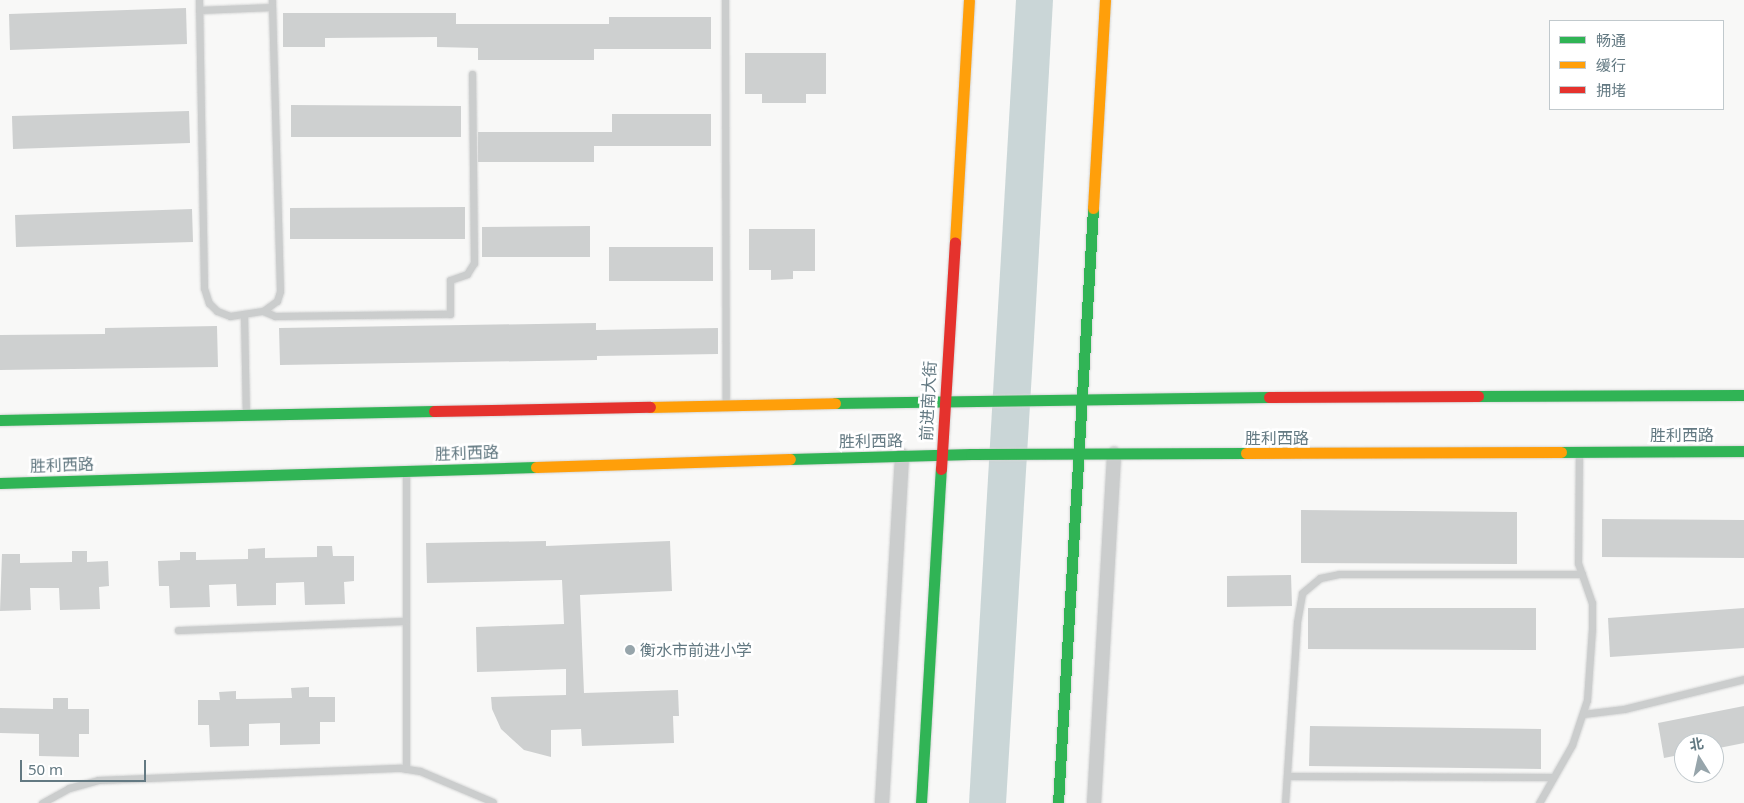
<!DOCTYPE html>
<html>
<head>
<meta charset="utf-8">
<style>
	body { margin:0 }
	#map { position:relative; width:1744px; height:803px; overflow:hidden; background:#f8f8f7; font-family:"Noto Sans","Noto Sans SC",sans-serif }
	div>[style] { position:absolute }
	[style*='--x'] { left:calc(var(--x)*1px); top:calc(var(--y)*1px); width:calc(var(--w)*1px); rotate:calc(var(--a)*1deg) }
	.water>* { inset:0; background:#cad6d7 }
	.building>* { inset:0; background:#ced0d0 }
	.roads { filter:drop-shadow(0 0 1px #d4d5d5) drop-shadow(0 0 1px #d4d5d5) }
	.lane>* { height:7px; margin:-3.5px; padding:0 3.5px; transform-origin:3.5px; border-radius:3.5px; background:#cbcdcd }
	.street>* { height:14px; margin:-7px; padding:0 7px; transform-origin:7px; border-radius:7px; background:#cbcdcd }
	.fast>* { height:11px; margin:-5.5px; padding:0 5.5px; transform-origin:5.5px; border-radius:5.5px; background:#30b455 }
	.slow>* { height:11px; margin:-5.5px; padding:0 5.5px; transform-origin:5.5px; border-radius:5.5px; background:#ff9f0a }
	.jam>* { height:11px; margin:-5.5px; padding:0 5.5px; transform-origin:5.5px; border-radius:5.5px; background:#e5322d }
	.dots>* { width:14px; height:14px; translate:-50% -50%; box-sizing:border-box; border:2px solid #fff; border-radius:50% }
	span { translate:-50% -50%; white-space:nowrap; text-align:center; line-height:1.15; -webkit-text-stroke:5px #fff; paint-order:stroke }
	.street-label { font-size:16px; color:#637982 }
	.poi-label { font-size:16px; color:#637982 }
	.left { translate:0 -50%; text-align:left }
	.legend { position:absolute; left:1549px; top:20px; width:175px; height:90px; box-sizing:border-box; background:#fff; border:1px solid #c1c9cd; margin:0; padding:6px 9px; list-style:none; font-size:15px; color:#637982 }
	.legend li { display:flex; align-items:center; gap:10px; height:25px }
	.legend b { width:25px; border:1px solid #c1c9cd }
	.north { position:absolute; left:1674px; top:733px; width:50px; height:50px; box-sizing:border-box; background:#fff; border:1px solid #c1c9cd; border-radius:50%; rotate:350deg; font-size:14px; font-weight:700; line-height:20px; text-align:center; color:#637982 }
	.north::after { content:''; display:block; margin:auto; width:18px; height:22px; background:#97a5ab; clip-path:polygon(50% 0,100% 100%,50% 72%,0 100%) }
	.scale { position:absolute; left:20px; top:760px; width:126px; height:22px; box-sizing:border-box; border:2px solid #637982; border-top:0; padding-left:6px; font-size:15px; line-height:18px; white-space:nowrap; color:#637982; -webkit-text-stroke:4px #fff; paint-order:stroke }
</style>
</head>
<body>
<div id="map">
	<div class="water">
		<i style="clip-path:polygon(1016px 0,1053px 0,1035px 322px,1006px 803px,969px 803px)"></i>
	</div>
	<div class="building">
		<i style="clip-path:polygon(186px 8px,187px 44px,10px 50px,9px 14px)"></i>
		<i style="clip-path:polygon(283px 13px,456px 13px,456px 24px,609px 24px,609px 17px,711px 17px,711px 49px,594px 49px,594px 60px,478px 60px,478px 48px,437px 47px,437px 37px,325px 38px,325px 47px,283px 47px)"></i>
		<i style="clip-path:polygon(745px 53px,826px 53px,826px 94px,806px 94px,806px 103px,762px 103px,762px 94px,745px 94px)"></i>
		<i style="clip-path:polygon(291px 105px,461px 106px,461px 137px,291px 137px)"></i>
		<i style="clip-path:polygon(189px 111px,190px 143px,13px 149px,12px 116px)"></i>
		<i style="clip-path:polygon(612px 114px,711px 114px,711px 146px,594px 146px,594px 162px,478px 162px,478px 132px,612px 132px)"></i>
		<i style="clip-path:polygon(465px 207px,465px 239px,290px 239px,290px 208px)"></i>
		<i style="clip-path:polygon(192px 209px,193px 242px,16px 247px,15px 215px)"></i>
		<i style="clip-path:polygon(590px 226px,590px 257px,482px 257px,482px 227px)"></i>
		<i style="clip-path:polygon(749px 229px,815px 229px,815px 271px,793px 271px,793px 279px,771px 280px,771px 270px,749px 270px)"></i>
		<i style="clip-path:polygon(609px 247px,713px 247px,713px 281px,609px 281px)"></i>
		<i style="clip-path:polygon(596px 323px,596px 330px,718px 328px,718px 354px,597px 356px,597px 360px,280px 365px,279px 328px)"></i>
		<i style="clip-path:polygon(217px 326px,218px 367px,0 370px,0 335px,105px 334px,105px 328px)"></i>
		<i style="clip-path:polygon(1301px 510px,1517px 512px,1517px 564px,1301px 563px)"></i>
		<i style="clip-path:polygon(1602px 519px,1744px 520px,1744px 558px,1602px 557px)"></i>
		<i style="clip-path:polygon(546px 541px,546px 546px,670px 541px,672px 591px,580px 595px,584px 693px,678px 690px,679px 716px,673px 716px,674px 743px,582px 746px,581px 729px,551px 730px,551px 757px,524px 750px,501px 729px,492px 709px,491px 697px,566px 695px,566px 669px,477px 672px,476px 627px,564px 624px,562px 580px,427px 583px,426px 543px)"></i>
		<i style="clip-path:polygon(317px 546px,332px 546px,333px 556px,354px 556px,354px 581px,344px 582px,345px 604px,305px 605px,304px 582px,276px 583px,276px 605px,237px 606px,236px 584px,209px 585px,210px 607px,170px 608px,169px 586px,159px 586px,158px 561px,180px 560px,180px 552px,196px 552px,196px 560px,248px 559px,248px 549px,265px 548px,265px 558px,317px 557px)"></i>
		<i style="clip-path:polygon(72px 551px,87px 551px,87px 562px,108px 561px,109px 586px,99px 587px,100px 609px,60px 610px,59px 588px,30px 588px,31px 610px,0 611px,2px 554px,20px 554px,20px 563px,72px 562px)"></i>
		<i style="clip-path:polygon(1291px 575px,1292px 606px,1227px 607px,1227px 576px)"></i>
		<i style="clip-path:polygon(1308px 608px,1536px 608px,1536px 650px,1308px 649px)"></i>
		<i style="clip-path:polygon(1744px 608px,1744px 648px,1610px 657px,1608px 618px)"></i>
		<i style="clip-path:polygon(309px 687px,309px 697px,335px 697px,335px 722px,320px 722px,320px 744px,280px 745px,280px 723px,249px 724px,249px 746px,210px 747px,209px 725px,198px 725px,198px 700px,220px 700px,219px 692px,236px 691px,236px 699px,292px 698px,291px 688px)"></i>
		<i style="clip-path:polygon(53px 698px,68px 698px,68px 709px,89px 709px,89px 734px,79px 734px,79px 757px,39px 756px,39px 734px,0 733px,0 708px,53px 709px)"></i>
		<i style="clip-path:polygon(1744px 706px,1744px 743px,1714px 749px,1714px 743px,1684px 743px,1684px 754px,1664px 758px,1658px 723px)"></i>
		<i style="clip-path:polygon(1310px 726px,1541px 729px,1541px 769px,1309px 766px)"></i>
	</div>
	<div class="roads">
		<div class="lane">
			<i style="--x:199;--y:0;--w:288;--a:89"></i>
			<i style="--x:204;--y:288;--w:16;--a:72"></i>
			<i style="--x:209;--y:303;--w:11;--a:45"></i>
			<i style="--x:217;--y:311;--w:14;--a:21"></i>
			<i style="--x:230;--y:316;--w:33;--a:-9"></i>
			<i style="--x:263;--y:311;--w:17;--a:-36"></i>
			<i style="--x:277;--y:301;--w:10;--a:-73"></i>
			<i style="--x:280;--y:291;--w:291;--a:-91.6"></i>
			<i style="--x:725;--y:0;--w:405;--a:89.9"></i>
			<i style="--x:199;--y:10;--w:73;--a:-2.4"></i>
			<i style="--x:263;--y:311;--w:13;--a:23"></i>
			<i style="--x:275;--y:316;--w:175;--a:-0.7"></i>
			<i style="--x:450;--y:314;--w:34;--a:-90"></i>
			<i style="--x:450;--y:280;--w:18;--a:-19"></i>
			<i style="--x:467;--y:274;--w:13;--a:-58"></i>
			<i style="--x:474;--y:263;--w:189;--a:-90.6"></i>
			<i style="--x:244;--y:315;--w:100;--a:88.9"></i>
			<i style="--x:406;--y:472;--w:297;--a:90"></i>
			<i style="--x:178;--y:630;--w:228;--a:-2.3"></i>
			<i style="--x:1583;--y:714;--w:41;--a:-7"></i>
			<i style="--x:1624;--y:709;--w:124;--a:-14"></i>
			<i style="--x:1287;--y:776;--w:266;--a:0.2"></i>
			<i style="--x:42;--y:803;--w:31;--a:-29"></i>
			<i style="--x:69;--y:788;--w:30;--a:-15"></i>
			<i style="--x:98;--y:780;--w:303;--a:-2.3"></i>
			<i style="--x:401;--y:768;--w:19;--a:9"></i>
			<i style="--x:420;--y:771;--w:79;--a:23"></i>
			<i style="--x:1285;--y:803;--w:181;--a:-86.2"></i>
			<i style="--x:1297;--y:622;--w:29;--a:-80"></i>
			<i style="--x:1302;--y:593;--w:23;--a:-40"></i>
			<i style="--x:1320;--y:578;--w:19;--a:-12"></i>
			<i style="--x:1339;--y:574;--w:243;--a:0"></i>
			<i style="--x:1539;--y:803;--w:67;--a:-60.4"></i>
			<i style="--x:1572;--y:745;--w:47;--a:-71.6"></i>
			<i style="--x:1587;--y:700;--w:72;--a:-86"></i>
			<i style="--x:1592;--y:628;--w:25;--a:-90"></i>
			<i style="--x:1592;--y:603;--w:42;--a:-109.3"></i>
			<i style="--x:1578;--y:563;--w:111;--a:-89.5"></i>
		</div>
		<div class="street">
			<i style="--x:882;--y:803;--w:348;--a:-86.7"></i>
			<i style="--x:1094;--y:803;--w:350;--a:-86.7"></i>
		</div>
		<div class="fast">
			<i style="--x:1478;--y:396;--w:266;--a:-0.2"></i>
			<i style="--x:835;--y:403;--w:434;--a:-0.8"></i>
			<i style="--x:0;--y:420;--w:434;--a:-1.2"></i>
			<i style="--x:1561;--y:452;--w:183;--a:-0.3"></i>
			<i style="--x:790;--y:459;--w:181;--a:-1.6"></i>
			<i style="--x:971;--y:454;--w:275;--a:-0.2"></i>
			<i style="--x:0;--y:483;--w:536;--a:-1.71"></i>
			<i style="--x:921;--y:803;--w:335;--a:-86.6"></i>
			<i style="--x:1058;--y:803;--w:596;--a:-86.63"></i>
		</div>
		<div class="slow">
			<i style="--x:1093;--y:208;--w:208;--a:-86.7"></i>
			<i style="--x:955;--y:242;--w:242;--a:-86.7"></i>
			<i style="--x:650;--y:407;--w:185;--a:-1.2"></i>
			<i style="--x:1246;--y:453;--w:315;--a:-0.2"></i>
			<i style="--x:536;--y:467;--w:254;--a:-1.8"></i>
		</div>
		<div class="jam">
			<i style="--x:1269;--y:397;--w:209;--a:-0.3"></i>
			<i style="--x:434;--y:411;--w:216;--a:-1.1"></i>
			<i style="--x:941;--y:469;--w:227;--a:-86.5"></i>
		</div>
	</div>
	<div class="dots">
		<i style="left:630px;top:650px;background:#97a5ab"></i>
	</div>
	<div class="street-label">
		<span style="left:928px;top:401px;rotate:-87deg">前进南大街</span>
		<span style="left:1682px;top:435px">胜利西路</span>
		<span style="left:1277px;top:438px">胜利西路</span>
		<span style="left:871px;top:441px;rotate:-1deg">胜利西路</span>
		<span style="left:467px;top:453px;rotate:-2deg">胜利西路</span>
		<span style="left:62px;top:465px;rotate:-2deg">胜利西路</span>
	</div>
	<div class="poi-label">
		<span class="left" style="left:640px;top:650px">衡水市前进小学</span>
	</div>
	<ul class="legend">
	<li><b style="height:6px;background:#30b455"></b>畅通</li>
	<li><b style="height:6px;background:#ff9f0a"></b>缓行</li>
	<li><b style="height:6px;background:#e5322d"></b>拥堵</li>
	</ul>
	<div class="north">北</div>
	<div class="scale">50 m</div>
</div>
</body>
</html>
